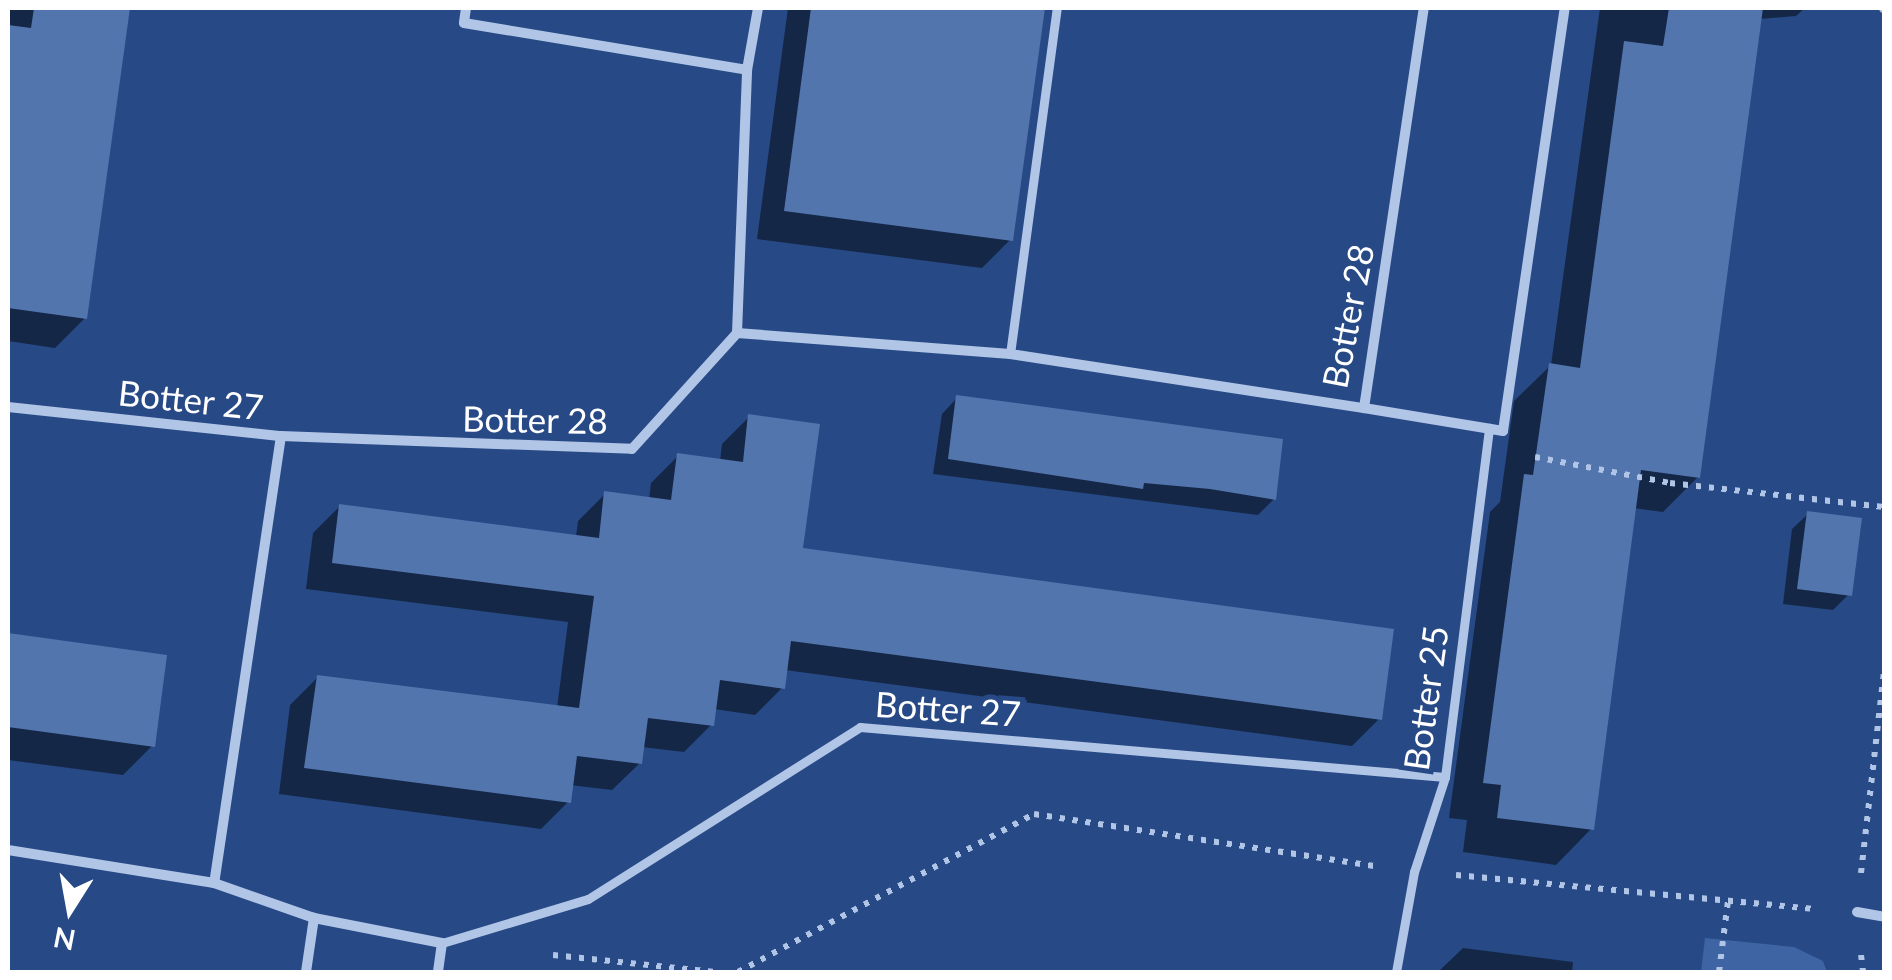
<!DOCTYPE html>
<html>
<head>
<meta charset="utf-8">
<style>
	body { margin:0 }
	#map { position:relative; width:1892px; height:980px; overflow:hidden; background:#274985; font-family:Lato,sans-serif }
	div>[style] { position:absolute }
	[style*='--x'] { left:calc(var(--x)*1px); top:calc(var(--y)*1px); width:calc(var(--w)*1px); rotate:calc(var(--a)*1deg) }
	.green>* { inset:0; background:#3f64a3 }
	.shadow>* { inset:0; background:#0007 }
	.building>* { inset:0; background:#5375ae }
	.path>* { height:6px; margin-top:-3px; transform-origin:0; background:repeating-linear-gradient(90deg,#b1c5e7 0 5px,transparent 0 13px) }
	.pedestrian>* { height:9px; margin:-4.5px; padding:0 4.5px; transform-origin:4.5px; border-radius:4.5px; background:#b1c5e7 }
	.minor>* { height:10px; margin:-5px; padding:0 5px; transform-origin:5px; border-radius:5px; background:#b1c5e7 }
	span { translate:-50% -50%; white-space:nowrap; text-align:center; line-height:1.15; -webkit-text-stroke:10px #274985; paint-order:stroke }
	.street-label { font-size:35px; color:#fff }
	.frame { position:absolute; inset:0; border:10px solid #fff; pointer-events:none }
	.north { position:absolute; left:20px; top:860px; width:100px; height:100px; -webkit-text-stroke:8px #274985; paint-order:stroke; rotate:191deg; font-size:28px; font-weight:700; line-height:40px; text-align:center; color:#fff }
	.north::after { content:''; display:block; margin:auto; width:35px; height:45px; background:#fff; clip-path:polygon(50% 0,100% 100%,50% 72%,0 100%) }
</style>
</head>
<body>
<div id="map">
	<div class="green">
		<i style="clip-path:polygon(1705px 938px,1794px 947px,1823px 961px,1827px 972px,1701px 972px)"></i>
	</div>
	<div class="shadow">
		<i style="clip-path:polygon(8px 8px,126px 8px,85px 318px,55px 348px,8px 341px)"></i>
		<i style="clip-path:polygon(788px 8px,1043px 8px,1010px 240px,982px 268px,757px 239px)"></i>
		<i style="clip-path:polygon(1600px 8px,1805px 8px,1796px 16px,1760px 19px,1698px 477px,1663px 512px,1633px 508px,1591px 829px,1556px 865px,1463px 852px,1467px 820px,1449px 818px,1490px 512px,1500px 502px,1514px 401px,1551px 365px)"></i>
		<i style="clip-path:polygon(957px 398px,1274px 499px,1258px 515px,933px 474px,942px 414px)"></i>
		<i style="clip-path:polygon(749px 417px,800px 551px,1379px 719px,1352px 746px,785px 670px,782px 688px,755px 715px,714px 709px,711px 725px,684px 752px,642px 747px,640px 763px,612px 790px,570px 785px,568px 802px,541px 829px,279px 794px,290px 705px,317px 678px,557px 708px,568px 622px,306px 589px,313px 533px,340px 506px,576px 537px,578px 521px,605px 494px,649px 500px,651px 483px,678px 456px,720px 461px,722px 444px)"></i>
		<i style="clip-path:polygon(1808px 514px,1849px 594px,1833px 610px,1783px 604px,1792px 529px)"></i>
		<i style="clip-path:polygon(8px 636px,164px 657px,152px 746px,123px 775px,8px 760px)"></i>
		<i style="clip-path:polygon(1463px 948px,1573px 962px,1572px 972px,1438px 972px)"></i>
	</div>
	<div class="building">
		<i style="clip-path:polygon(34px 8px,130px 8px,87px 319px,8px 308px,8px 25px,31px 28px)"></i>
		<i style="clip-path:polygon(811px 8px,1045px 8px,1013px 241px,784px 211px)"></i>
		<i style="clip-path:polygon(1669px 8px,1763px 8px,1700px 478px,1641px 470px,1594px 830px,1497px 818px,1501px 785px,1483px 783px,1524px 474px,1533px 475px,1549px 363px,1580px 368px,1624px 41px,1663px 46px)"></i>
		<i style="clip-path:polygon(956px 395px,1283px 439px,1276px 500px,1210px 489px,1144px 483px,1143px 489px,948px 459px)"></i>
		<i style="clip-path:polygon(748px 414px,820px 424px,803px 548px,1394px 629px,1382px 720px,791px 641px,785px 689px,720px 680px,714px 726px,648px 718px,642px 764px,577px 756px,571px 803px,304px 768px,317px 675px,579px 708px,594px 596px,332px 563px,339px 504px,599px 538px,604px 491px,671px 500px,677px 453px,743px 462px)"></i>
		<i style="clip-path:polygon(1807px 511px,1862px 518px,1852px 596px,1797px 589px)"></i>
		<i style="clip-path:polygon(8px 633px,167px 655px,155px 747px,8px 727px)"></i>
	</div>
	<div class="path">
		<i style="--x:1535;--y:457;--w:137;--a:10.9"></i>
		<i style="--x:1670;--y:483;--w:215;--a:6.4"></i>
		<i style="--x:1861;--y:873;--w:204;--a:-83.5"></i>
		<i style="--x:1456;--y:875;--w:363;--a:5.4"></i>
		<i style="--x:553;--y:955;--w:163;--a:6"></i>
		<i style="--x:1861;--y:955;--w:17;--a:83"></i>
		<i style="--x:738;--y:972;--w:336;--a:-28.1"></i>
		<i style="--x:1034;--y:814;--w:344;--a:8.7"></i>
		<i style="--x:1719;--y:972;--w:72;--a:-82.8"></i>
	</div>
	<div class="pedestrian">
		<i style="--x:1883;--y:8;--w:1;--a:0"></i>
		<i style="--x:1010;--y:354;--w:349;--a:-82.3"></i>
		<i style="--x:442;--y:943;--w:152;--a:-16.8"></i>
		<i style="--x:588;--y:899;--w:322;--a:-32.3"></i>
		<i style="--x:860;--y:727;--w:587;--a:4.89"></i>
		<i style="--x:1396;--y:972;--w:102;--a:-79.8"></i>
		<i style="--x:1414;--y:872;--w:100;--a:-71.9"></i>
		<i style="--x:1445;--y:777;--w:352;--a:-82.8"></i>
	</div>
	<div class="minor">
		<i style="--x:466;--y:8;--w:15;--a:98"></i>
		<i style="--x:464;--y:23;--w:287;--a:9.4"></i>
		<i style="--x:737;--y:333;--w:263;--a:-87.8"></i>
		<i style="--x:747;--y:70;--w:63;--a:-79.9"></i>
		<i style="--x:8;--y:407;--w:275;--a:6.1"></i>
		<i style="--x:281;--y:436;--w:452;--a:98.5"></i>
		<i style="--x:214;--y:883;--w:106;--a:19.3"></i>
		<i style="--x:314;--y:918;--w:130;--a:11.1"></i>
		<i style="--x:442;--y:943;--w:29;--a:98"></i>
		<i style="--x:1364;--y:408;--w:141;--a:9.4"></i>
		<i style="--x:1503;--y:431;--w:428;--a:-81.7"></i>
		<i style="--x:281;--y:436;--w:351;--a:2.1"></i>
		<i style="--x:632;--y:449;--w:156;--a:-47.8"></i>
		<i style="--x:737;--y:333;--w:274;--a:4.4"></i>
		<i style="--x:1010;--y:354;--w:358;--a:8.7"></i>
		<i style="--x:1364;--y:408;--w:404;--a:-81.5"></i>
		<i style="--x:8;--y:850;--w:209;--a:9.1"></i>
		<i style="--x:1857;--y:912;--w:27;--a:10"></i>
		<i style="--x:306;--y:972;--w:55;--a:-81.6"></i>
	</div>
	<div class="street-label">
		<span style="left:1347px;top:316px;rotate:-79deg">Botter 28</span>
		<span style="left:191px;top:399px;rotate:6deg">Botter 27</span>
		<span style="left:535px;top:419px;rotate:1deg">Botter 28</span>
		<span style="left:1425px;top:698px;rotate:-82deg">Botter 25</span>
		<span style="left:948px;top:708px;rotate:4deg">Botter 27</span>
	</div>
	<div class="frame"></div>
	<div class="north">N</div>
</div>
</body>
</html>
